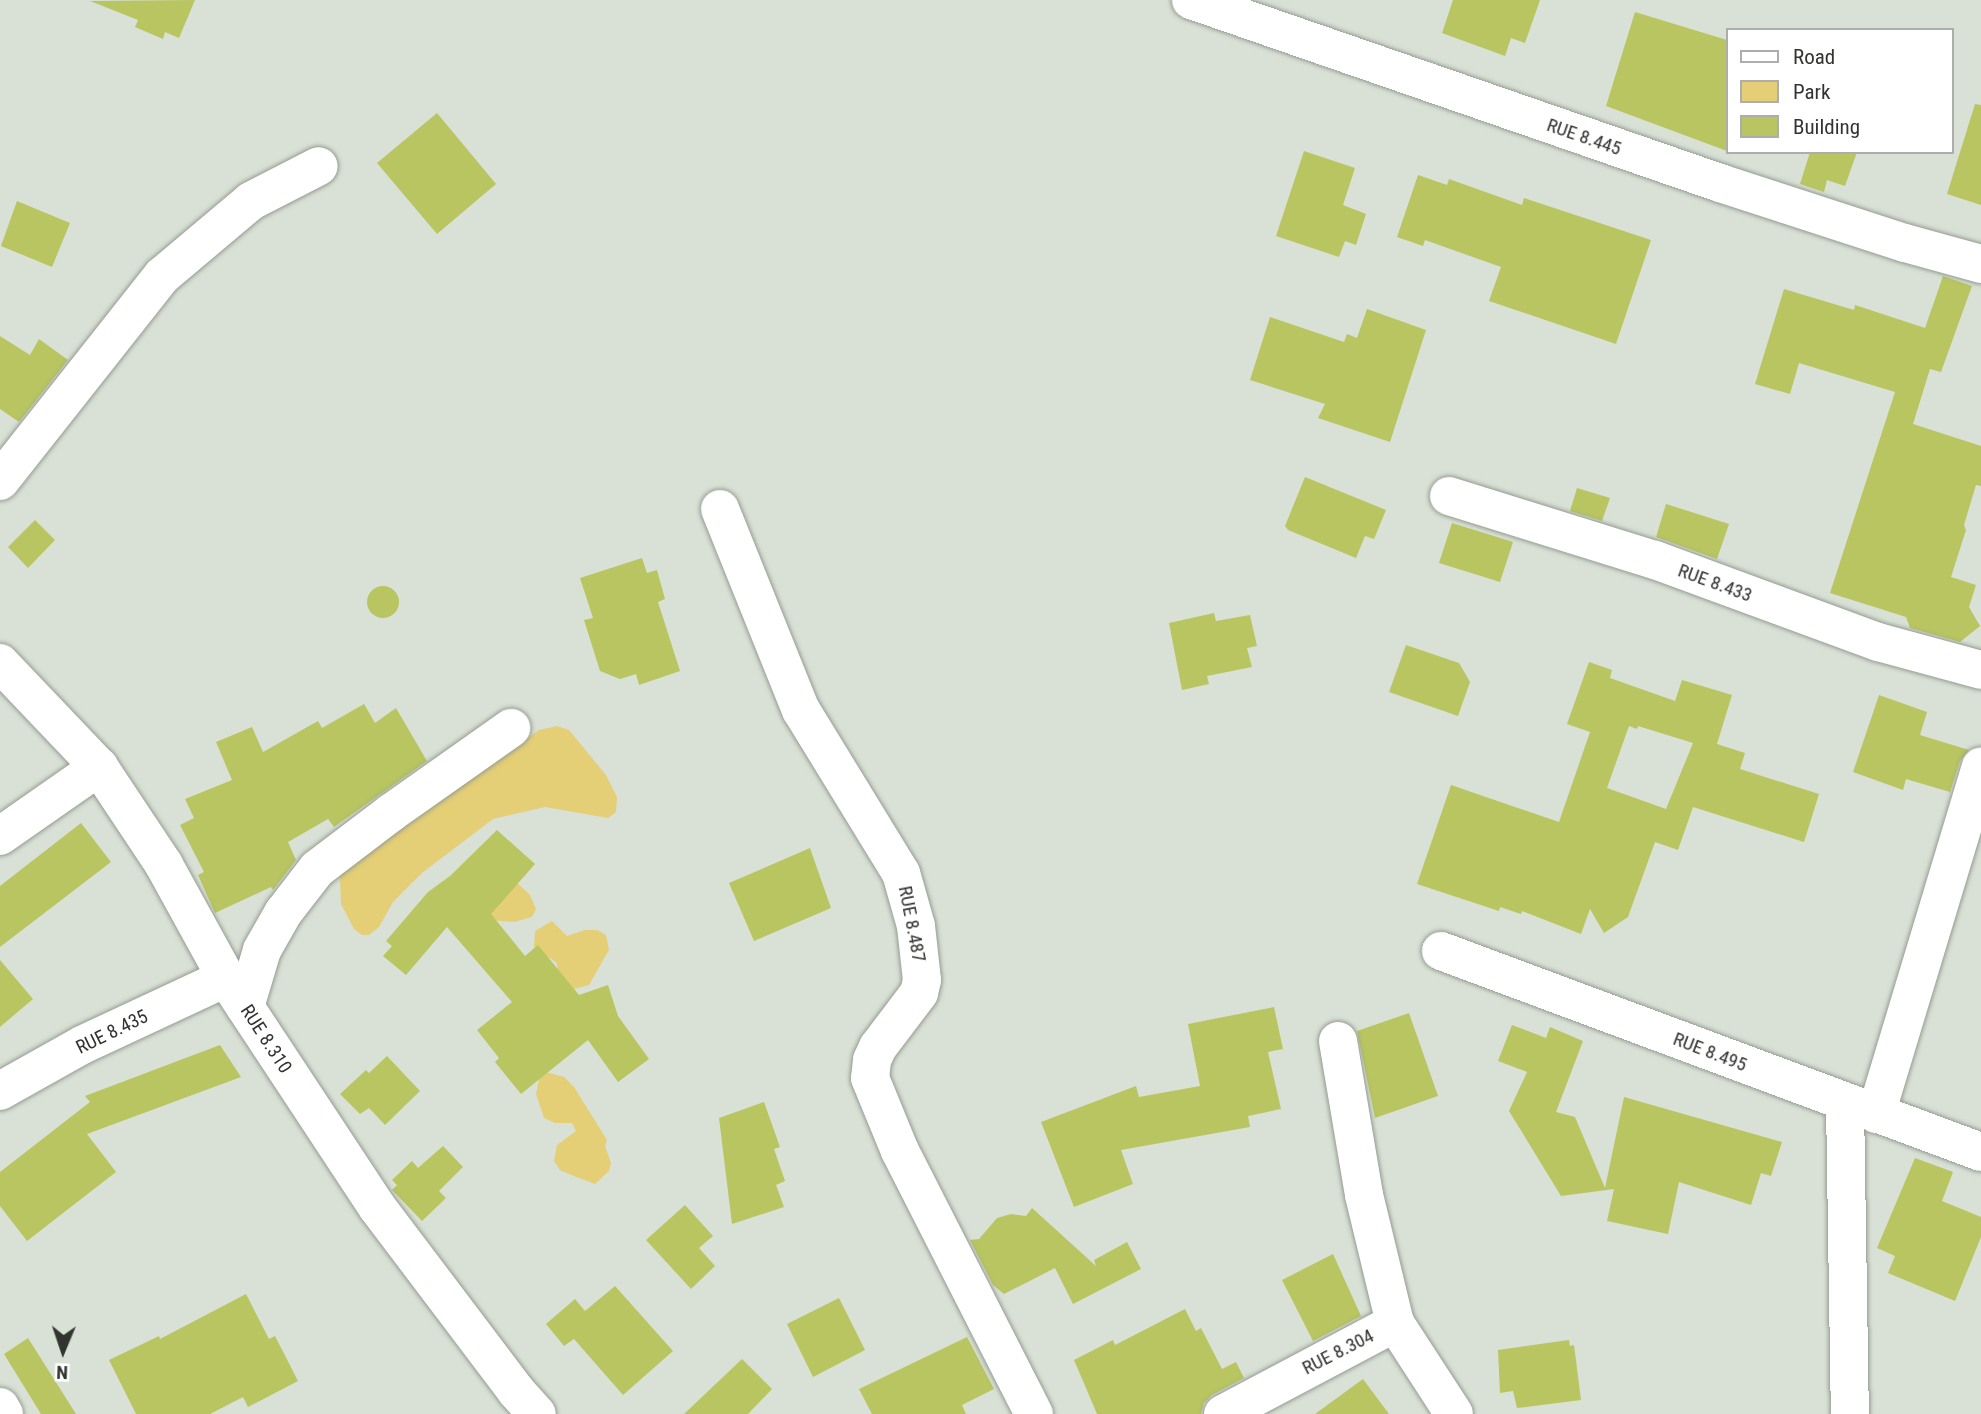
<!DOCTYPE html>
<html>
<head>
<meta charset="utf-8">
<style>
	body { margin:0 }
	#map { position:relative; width:1981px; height:1414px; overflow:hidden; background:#d9e1d6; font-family:"Roboto Condensed",sans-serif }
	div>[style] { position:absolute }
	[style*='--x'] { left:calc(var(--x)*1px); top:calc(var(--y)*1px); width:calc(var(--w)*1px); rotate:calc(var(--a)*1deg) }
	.green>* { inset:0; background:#e4ce76 }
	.building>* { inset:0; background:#b8c560 }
	.round { border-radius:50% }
	.roads { filter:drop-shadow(0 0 2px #959c92) drop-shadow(0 0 2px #959c92) }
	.minor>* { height:38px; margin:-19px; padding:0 19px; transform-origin:19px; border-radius:19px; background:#fff }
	span { translate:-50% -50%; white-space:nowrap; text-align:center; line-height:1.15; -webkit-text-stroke:7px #fff; paint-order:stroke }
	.street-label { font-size:19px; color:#31342f }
	.legend { position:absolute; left:1726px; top:28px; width:228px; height:126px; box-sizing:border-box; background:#fff; border:2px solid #adaeac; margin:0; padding:9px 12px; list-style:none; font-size:21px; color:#31342f }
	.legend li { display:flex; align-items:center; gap:14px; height:35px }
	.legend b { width:35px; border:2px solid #adaeac }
	.north { position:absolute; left:28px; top:1316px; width:70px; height:70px; -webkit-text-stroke:5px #fff; paint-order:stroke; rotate:182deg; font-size:19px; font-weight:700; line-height:28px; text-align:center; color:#31342f }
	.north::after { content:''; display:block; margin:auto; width:24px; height:32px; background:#31342f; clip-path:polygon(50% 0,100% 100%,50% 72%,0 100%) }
</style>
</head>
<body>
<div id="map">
	<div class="green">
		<i style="clip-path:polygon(557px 726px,569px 730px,606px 775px,617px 797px,616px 812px,608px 818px,545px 807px,493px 819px,422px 873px,393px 902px,379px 927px,369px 935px,362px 935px,354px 929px,341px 904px,340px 877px,349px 855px,461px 785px,539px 730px)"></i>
		<i style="clip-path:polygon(513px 879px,530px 895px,536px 909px,532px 917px,514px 922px,489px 920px,485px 896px)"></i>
		<i style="clip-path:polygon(552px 921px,567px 936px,585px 930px,597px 930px,606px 935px,609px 950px,589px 985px,566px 991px,558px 984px,557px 963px,534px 947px,535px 931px)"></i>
		<i style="clip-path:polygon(546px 1072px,564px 1077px,574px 1087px,607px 1140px,605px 1146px,611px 1163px,609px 1171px,595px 1184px,571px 1175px,560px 1170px,554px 1161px,557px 1145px,576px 1131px,572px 1123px,555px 1123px,544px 1118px,536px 1094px,540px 1075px)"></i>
	</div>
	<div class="building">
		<i style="clip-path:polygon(195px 0,179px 38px,165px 32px,163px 39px,135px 27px,138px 20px,90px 1px)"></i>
		<i style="clip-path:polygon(1453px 0,1540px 0,1525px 43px,1511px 38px,1505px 56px,1442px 33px)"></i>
		<i style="clip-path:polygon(1635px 12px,1727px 40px,1727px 151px,1606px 106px)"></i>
		<i style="clip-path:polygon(1975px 104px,1981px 105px,1981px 205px,1947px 194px)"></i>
		<i style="clip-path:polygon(437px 113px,496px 184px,437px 234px,377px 163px)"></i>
		<i style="clip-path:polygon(1304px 151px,1355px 168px,1343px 205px,1366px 214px,1356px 245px,1345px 241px,1339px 257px,1276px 236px)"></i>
		<i style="clip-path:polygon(1810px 152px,1857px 152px,1845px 186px,1827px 180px,1824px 192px,1800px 184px)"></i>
		<i style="clip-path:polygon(1418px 175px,1447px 185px,1449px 179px,1522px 205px,1524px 198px,1651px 240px,1616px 344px,1489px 301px,1501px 267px,1425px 240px,1423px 246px,1397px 237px)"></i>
		<i style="clip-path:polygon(17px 201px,70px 223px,52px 267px,1px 246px)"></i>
		<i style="clip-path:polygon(1943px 276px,1972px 286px,1941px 372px,1930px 369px,1913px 424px,1981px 446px,1981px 486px,1976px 485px,1964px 525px,1966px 530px,1951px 577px,1976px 585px,1969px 607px,1980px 626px,1960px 642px,1910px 628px,1906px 617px,1830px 593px,1895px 392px,1799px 363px,1790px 394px,1755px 384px,1784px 289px,1854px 310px,1855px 305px,1925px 328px)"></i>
		<i style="clip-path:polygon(1367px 309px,1426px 330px,1390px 442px,1318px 418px,1325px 404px,1250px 380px,1270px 317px,1344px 342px,1347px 334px,1357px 338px)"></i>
		<i style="clip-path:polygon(0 336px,30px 355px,39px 339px,68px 360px,19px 422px,0 409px)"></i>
		<i style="clip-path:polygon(1305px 477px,1386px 510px,1374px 539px,1365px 536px,1356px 558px,1288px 530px,1285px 526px)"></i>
		<i style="clip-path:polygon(1577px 488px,1610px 498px,1602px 521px,1570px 511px)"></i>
		<i style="clip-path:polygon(1666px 504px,1729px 524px,1717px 559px,1656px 537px)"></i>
		<i style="clip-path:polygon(35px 520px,55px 540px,28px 568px,8px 547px)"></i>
		<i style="clip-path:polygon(1452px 523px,1513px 542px,1500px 582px,1439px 563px)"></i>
		<i style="clip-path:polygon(642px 558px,647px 573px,657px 570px,665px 599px,658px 602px,680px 671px,639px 685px,636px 674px,620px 679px,600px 671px,584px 620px,593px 618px,580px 578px)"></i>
		<i class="round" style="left:367px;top:586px;width:32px;height:32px"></i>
		<i style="clip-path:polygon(1214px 613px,1216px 621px,1250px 615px,1257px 646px,1247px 648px,1252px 667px,1207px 676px,1209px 684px,1182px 690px,1169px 623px)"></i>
		<i style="clip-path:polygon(1406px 645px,1459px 663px,1470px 682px,1458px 716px,1389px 692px)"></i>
		<i style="clip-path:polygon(evenodd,1589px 662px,1612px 670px,1610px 678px,1675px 701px,1682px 680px,1732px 695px,1717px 744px,1745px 753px,1740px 769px,1819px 794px,1804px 842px,1693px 807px,1678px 850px,1655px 842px,1628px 917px,1604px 933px,1590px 909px,1581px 934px,1522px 911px,1521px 914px,1500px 907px,1499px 911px,1417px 884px,1451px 785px,1559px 822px,1590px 732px,1567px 724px,1589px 662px,1629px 726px,1637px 729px,1638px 726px,1693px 743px,1666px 809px,1607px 788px,1629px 726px)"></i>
		<i style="clip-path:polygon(1879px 695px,1927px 712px,1920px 735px,1969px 750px,1960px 761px,1950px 792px,1906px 779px,1903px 790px,1853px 772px)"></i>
		<i style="clip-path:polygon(364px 704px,375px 723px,396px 708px,427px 761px,334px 827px,328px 819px,288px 842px,296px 860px,273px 890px,271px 887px,215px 913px,198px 875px,204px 872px,180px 825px,194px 818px,185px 799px,232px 780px,216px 742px,252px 727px,263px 752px,318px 721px,322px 728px)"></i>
		<i style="clip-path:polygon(81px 823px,111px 862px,0 947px,0 886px)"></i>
		<i style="clip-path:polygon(497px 830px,535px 864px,491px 914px,525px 956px,538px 945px,579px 995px,608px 985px,618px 1016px,649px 1059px,618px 1082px,588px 1040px,521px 1094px,495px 1062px,499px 1058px,477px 1030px,512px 1002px,447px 927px,406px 975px,383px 956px,392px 946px,386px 941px,428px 892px,450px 876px)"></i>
		<i style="clip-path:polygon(810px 848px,831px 908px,754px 941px,729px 883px)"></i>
		<i style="clip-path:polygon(0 960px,33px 999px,0 1027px)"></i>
		<i style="clip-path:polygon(1274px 1007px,1283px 1049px,1268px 1052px,1281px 1109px,1248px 1116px,1250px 1127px,1121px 1150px,1133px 1184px,1074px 1207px,1041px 1122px,1136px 1086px,1139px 1097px,1200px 1086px,1188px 1024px)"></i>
		<i style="clip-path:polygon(1409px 1013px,1438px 1096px,1375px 1118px,1357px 1031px)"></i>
		<i style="clip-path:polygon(1512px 1025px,1546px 1038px,1550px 1027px,1583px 1041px,1556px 1112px,1575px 1117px,1605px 1188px,1624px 1097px,1782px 1142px,1771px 1176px,1761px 1173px,1751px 1205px,1679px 1182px,1668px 1234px,1607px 1221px,1614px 1189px,1561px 1196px,1509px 1111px,1527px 1072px,1498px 1061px)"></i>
		<i style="clip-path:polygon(220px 1045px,241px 1077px,87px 1134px,116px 1172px,27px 1241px,0 1206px,0 1172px,90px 1102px,85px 1096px)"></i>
		<i style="clip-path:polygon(387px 1056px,420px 1091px,385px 1125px,369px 1108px,360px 1114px,340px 1094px,366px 1070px,369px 1073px)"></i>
		<i style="clip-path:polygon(764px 1102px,780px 1147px,774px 1149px,785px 1181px,776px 1185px,784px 1207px,732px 1224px,719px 1118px)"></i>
		<i style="clip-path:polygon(443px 1146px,463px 1167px,439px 1191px,446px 1198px,422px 1221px,394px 1192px,392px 1190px,397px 1185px,392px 1180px,412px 1161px,418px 1168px)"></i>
		<i style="clip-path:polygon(1915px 1158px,1953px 1172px,1942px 1201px,1981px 1217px,1981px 1237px,1955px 1301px,1888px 1273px,1895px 1256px,1877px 1248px)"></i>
		<i style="clip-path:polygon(685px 1205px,713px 1236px,699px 1248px,715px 1266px,691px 1289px,646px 1240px)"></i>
		<i style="clip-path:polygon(1032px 1208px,1096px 1266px,1094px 1260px,1127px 1242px,1141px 1269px,1073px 1304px,1055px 1268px,1004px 1294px,993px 1285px,970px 1240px,979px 1239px,997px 1218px,1011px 1214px,1026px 1216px)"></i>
		<i style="clip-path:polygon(1333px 1254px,1361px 1316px,1313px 1341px,1282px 1280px)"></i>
		<i style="clip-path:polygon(615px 1286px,673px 1351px,623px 1395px,574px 1339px,564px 1346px,546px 1324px,575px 1299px,585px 1311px)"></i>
		<i style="clip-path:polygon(246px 1294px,269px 1339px,275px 1336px,298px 1381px,248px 1407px,243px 1397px,210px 1414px,136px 1414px,109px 1360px,159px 1336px,160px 1339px)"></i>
		<i style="clip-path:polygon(839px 1298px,865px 1350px,813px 1377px,787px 1324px)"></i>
		<i style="clip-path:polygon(1185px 1309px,1196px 1331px,1201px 1328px,1222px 1369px,1236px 1362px,1244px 1378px,1212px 1395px,1204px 1403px,1201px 1414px,1097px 1414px,1074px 1360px,1113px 1340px,1115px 1345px)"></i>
		<i style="clip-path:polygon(967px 1337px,994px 1389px,962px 1405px,966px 1414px,872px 1414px,859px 1389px)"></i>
		<i style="clip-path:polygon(28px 1338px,76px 1414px,41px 1414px,4px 1354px)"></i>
		<i style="clip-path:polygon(1569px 1340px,1570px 1346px,1574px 1345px,1581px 1400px,1517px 1408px,1513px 1391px,1500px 1393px,1498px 1350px)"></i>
		<i style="clip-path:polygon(742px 1359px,772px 1389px,748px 1414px,684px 1414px)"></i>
		<i style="clip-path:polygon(1363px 1379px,1389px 1414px,1315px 1414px)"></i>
	</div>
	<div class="roads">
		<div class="minor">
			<i style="--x:1191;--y:0;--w:560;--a:19.08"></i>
			<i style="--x:1720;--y:183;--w:194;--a:18"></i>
			<i style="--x:1905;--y:243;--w:79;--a:15.4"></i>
			<i style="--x:0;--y:481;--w:261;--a:-51.7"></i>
			<i style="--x:162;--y:276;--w:116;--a:-40.1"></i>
			<i style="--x:251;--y:201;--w:76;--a:-27.2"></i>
			<i style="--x:1449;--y:496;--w:216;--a:17.3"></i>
			<i style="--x:1655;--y:560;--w:238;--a:20.2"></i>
			<i style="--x:1878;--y:642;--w:107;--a:15.2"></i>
			<i style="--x:720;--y:509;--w:217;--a:68.1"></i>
			<i style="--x:801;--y:710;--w:191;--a:58.5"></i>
			<i style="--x:901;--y:873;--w:55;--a:74.2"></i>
			<i style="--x:916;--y:926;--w:54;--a:83.7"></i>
			<i style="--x:922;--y:980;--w:13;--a:103"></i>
			<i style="--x:919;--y:993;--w:68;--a:127.2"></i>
			<i style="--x:878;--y:1047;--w:14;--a:115"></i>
			<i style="--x:872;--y:1060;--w:18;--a:96"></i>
			<i style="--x:870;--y:1078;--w:79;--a:67.7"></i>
			<i style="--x:900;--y:1151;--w:295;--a:63"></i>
			<i style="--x:0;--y:663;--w:144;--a:46.4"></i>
			<i style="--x:99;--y:767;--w:118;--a:56.4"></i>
			<i style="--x:164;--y:865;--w:129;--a:61.2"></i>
			<i style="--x:226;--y:978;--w:274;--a:56.6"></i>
			<i style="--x:377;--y:1207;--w:231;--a:52.9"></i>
			<i style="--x:516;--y:1391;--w:31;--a:48"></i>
			<i style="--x:0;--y:836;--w:121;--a:-34.9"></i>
			<i style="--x:1441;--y:951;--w:576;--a:20.42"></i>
			<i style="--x:245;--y:1007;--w:59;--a:-73.4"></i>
			<i style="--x:262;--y:950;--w:43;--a:-60.4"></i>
			<i style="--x:283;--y:913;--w:56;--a:-52.3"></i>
			<i style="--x:317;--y:869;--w:94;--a:-37.2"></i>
			<i style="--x:392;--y:812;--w:146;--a:-35.2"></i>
			<i style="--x:1338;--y:1041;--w:156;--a:80.4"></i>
			<i style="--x:1364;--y:1195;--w:132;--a:76.4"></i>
			<i style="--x:0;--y:1091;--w:94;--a:-29.3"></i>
			<i style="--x:82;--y:1045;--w:159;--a:-25"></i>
			<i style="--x:1845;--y:1103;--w:311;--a:89.1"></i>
			<i style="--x:1876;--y:1114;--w:363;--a:-73.2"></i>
			<i style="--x:0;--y:1407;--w:8;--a:60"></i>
			<i style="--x:1223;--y:1414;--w:195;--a:-27.9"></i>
			<i style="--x:1395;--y:1323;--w:108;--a:57"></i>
		</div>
	</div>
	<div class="street-label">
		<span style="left:1584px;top:137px;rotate:19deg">RUE 8.445</span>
		<span style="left:1715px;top:583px;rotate:20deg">RUE 8.433</span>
		<span style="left:912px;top:924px;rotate:79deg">RUE 8.487</span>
		<span style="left:112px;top:1032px;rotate:-26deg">RUE 8.435</span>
		<span style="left:266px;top:1039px;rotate:57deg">RUE 8.310</span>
		<span style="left:1710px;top:1052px;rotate:21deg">RUE 8.495</span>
		<span style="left:1338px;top:1352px;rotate:-27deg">RUE 8.304</span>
	</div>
	<ul class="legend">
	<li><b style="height:9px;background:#fff"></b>Road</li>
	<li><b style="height:19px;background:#e4ce76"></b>Park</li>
	<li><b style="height:19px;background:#b8c560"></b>Building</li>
	</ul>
	<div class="north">N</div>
</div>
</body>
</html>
